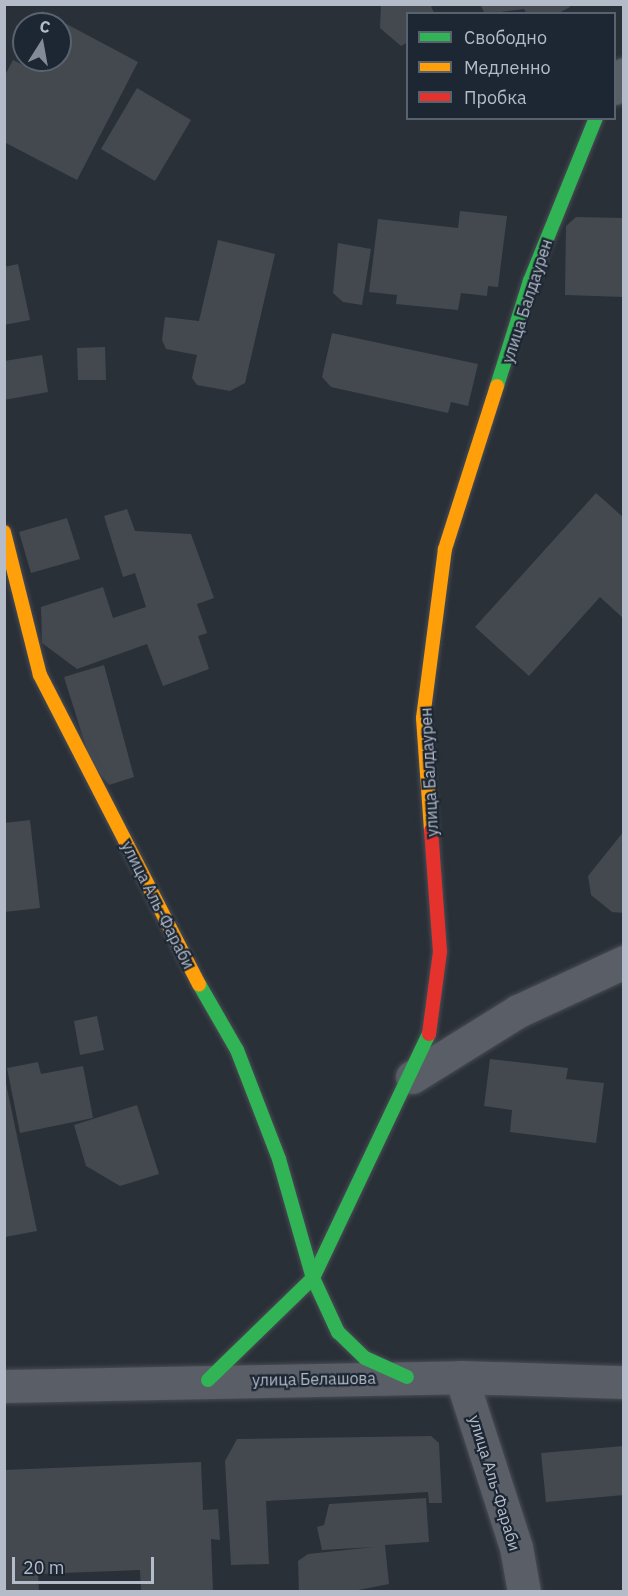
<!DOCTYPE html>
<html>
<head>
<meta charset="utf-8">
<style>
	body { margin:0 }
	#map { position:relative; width:628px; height:1596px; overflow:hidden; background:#2a3038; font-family:"IBM Plex Sans",sans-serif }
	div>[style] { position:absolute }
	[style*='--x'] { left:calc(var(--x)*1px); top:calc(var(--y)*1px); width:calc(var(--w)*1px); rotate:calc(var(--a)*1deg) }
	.building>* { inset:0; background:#444950 }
	.roads { filter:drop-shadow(0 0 2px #484c53) drop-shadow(0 0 2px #484c53) }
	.street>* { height:33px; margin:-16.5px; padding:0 16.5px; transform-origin:16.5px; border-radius:16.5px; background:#5a5e66 }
	.fast>* { height:14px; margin:-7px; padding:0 7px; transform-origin:7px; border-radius:7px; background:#30b455 }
	.slow>* { height:14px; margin:-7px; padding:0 7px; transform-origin:7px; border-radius:7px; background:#ff9f0a }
	.jam>* { height:14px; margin:-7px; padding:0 7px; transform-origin:7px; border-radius:7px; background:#e5322d }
	span { translate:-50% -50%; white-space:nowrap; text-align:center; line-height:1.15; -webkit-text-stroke:4.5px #1d2633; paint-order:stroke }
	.street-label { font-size:16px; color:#b4bcc9 }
	.frame { position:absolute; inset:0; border:6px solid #b4bcc9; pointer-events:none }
	.legend { position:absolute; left:406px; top:12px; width:210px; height:108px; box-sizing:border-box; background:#1d2633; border:2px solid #59626f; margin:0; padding:8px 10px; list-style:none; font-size:18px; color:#b4bcc9 }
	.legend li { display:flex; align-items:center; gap:12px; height:30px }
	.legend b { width:30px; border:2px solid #59626f }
	.north { position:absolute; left:12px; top:12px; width:60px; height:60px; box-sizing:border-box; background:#1d2633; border:2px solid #59626f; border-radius:50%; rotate:11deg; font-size:16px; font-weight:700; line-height:24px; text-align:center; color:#b4bcc9 }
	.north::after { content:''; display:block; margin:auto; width:21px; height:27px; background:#848b96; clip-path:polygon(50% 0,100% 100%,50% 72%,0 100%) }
	.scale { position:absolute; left:12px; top:1557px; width:142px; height:27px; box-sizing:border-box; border:3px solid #b4bcc9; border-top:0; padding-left:8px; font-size:18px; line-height:21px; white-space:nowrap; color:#b4bcc9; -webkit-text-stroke:4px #1d2633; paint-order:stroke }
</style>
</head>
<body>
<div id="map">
	<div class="building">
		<i style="clip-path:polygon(381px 4px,437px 4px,431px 7px,435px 14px,408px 14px,408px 42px,401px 46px,380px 28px)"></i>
		<i style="clip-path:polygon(480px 4px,568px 4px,570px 7px,557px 14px,527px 14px,524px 9px,485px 14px)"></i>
		<i style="clip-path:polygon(42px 11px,138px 62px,77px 180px,4px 142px,4px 77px,13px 60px,23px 65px,26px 60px,60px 60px,60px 24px,35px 24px)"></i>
		<i style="clip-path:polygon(137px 88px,191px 120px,155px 181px,101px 149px)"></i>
		<i style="clip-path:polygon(460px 211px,507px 216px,498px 287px,488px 286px,487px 296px,461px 293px,458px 310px,396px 304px,397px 295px,369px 292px,378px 219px,458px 228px)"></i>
		<i style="clip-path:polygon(576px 217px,624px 218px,624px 297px,565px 295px,566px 226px)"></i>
		<i style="clip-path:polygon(218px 240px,275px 254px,245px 383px,230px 391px,197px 385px,192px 378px,197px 355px,166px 349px,162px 340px,165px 317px,199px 321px)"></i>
		<i style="clip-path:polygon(338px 243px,371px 249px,362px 305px,343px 302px,333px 293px)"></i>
		<i style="clip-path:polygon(18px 264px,30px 320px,4px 325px,4px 267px)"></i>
		<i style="clip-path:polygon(332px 333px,478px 364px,468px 406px,451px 402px,448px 413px,331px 387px,322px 377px)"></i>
		<i style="clip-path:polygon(105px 347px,106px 380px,78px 380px,77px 348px)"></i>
		<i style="clip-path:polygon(42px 355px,48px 392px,4px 400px,4px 361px)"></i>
		<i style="clip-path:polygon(596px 493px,624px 518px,624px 619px,600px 597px,529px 676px,475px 627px)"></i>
		<i style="clip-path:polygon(127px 509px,135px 531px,191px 534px,214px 598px,197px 604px,207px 633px,198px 636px,209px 669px,163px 686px,147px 644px,77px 669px,42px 643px,41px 607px,103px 587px,113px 618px,146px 607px,135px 573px,123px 577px,104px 516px)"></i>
		<i style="clip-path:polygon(67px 518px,80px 559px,31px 573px,19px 532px)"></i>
		<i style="clip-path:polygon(104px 665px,134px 777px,109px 785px,91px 763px,64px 677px)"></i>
		<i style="clip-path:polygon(30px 820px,40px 908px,4px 912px,4px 823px)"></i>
		<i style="clip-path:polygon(624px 831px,624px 913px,612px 912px,591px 895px,588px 876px)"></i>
		<i style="clip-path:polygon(97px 1016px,104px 1050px,80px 1055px,74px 1021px)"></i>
		<i style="clip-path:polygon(490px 1059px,568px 1068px,566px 1079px,604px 1083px,596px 1143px,510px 1132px,512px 1110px,484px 1106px)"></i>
		<i style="clip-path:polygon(38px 1062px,41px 1074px,83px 1066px,93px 1118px,20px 1133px,7px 1068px)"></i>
		<i style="clip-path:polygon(5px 1079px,37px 1231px,5px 1237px)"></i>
		<i style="clip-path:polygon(137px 1105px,159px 1174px,120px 1186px,86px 1166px,74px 1125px)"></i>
		<i style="clip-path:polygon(431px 1436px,439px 1443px,442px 1503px,429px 1503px,428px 1492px,266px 1501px,269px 1564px,231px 1565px,225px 1461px,237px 1439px)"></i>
		<i style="clip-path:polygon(624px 1446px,624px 1495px,546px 1502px,541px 1453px)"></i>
		<i style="clip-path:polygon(201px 1462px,203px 1510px,218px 1509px,220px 1540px,211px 1539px,213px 1592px,141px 1592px,140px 1570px,38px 1574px,39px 1592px,4px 1592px,4px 1470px)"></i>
		<i style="clip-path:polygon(426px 1498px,429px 1542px,385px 1545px,389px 1584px,348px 1592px,299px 1592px,298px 1561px,308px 1554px,374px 1547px,322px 1550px,317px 1527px,324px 1525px,329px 1504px)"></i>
	</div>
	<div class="roads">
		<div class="street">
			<i style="--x:614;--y:88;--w:17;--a:-54"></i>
			<i style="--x:412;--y:1077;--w:125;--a:-31.9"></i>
			<i style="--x:518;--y:1011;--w:117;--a:-24.8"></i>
			<i style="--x:461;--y:1377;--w:179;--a:72.1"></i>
			<i style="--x:516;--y:1547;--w:46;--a:79.9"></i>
			<i style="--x:4;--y:1386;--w:457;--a:-1.1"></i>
			<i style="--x:461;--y:1377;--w:163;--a:1.8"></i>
		</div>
		<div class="fast">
			<i style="--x:497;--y:386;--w:110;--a:-72.6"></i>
			<i style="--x:530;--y:281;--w:176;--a:-68"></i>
			<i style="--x:199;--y:984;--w:76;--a:60.1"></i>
			<i style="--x:237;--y:1050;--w:117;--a:68.9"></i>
			<i style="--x:279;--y:1159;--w:124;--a:74.1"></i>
			<i style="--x:313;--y:1278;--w:60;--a:65.2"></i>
			<i style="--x:338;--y:1332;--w:37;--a:44"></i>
			<i style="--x:365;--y:1358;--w:46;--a:24.3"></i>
			<i style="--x:208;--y:1380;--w:146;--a:-44.2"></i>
			<i style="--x:313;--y:1278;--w:270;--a:-64.6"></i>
		</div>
		<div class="slow">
			<i style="--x:4;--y:532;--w:147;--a:75.9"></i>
			<i style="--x:40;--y:675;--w:348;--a:62.8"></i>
			<i style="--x:431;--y:830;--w:112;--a:-94.1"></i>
			<i style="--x:423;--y:718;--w:170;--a:-82.6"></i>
			<i style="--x:445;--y:549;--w:171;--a:-72.3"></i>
		</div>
		<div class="jam">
			<i style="--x:429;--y:1034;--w:83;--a:-82.4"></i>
			<i style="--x:440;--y:952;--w:122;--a:-94.2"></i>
		</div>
	</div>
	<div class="street-label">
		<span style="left:527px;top:301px;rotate:-72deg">улица Балдаурен</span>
		<span style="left:429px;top:772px;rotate:-93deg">улица Балдаурен</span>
		<span style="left:158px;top:905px;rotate:63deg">улица Аль-Фараби</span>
		<span style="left:314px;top:1379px;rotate:-1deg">улица Белашова</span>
		<span style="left:495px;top:1483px;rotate:73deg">улица Аль-Фараби</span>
	</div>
	<div class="frame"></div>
	<ul class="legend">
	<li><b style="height:8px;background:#30b455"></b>Свободно</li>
	<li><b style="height:8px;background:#ff9f0a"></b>Медленно</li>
	<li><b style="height:8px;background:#e5322d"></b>Пробка</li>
	</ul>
	<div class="north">С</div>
	<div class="scale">20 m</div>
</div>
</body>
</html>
